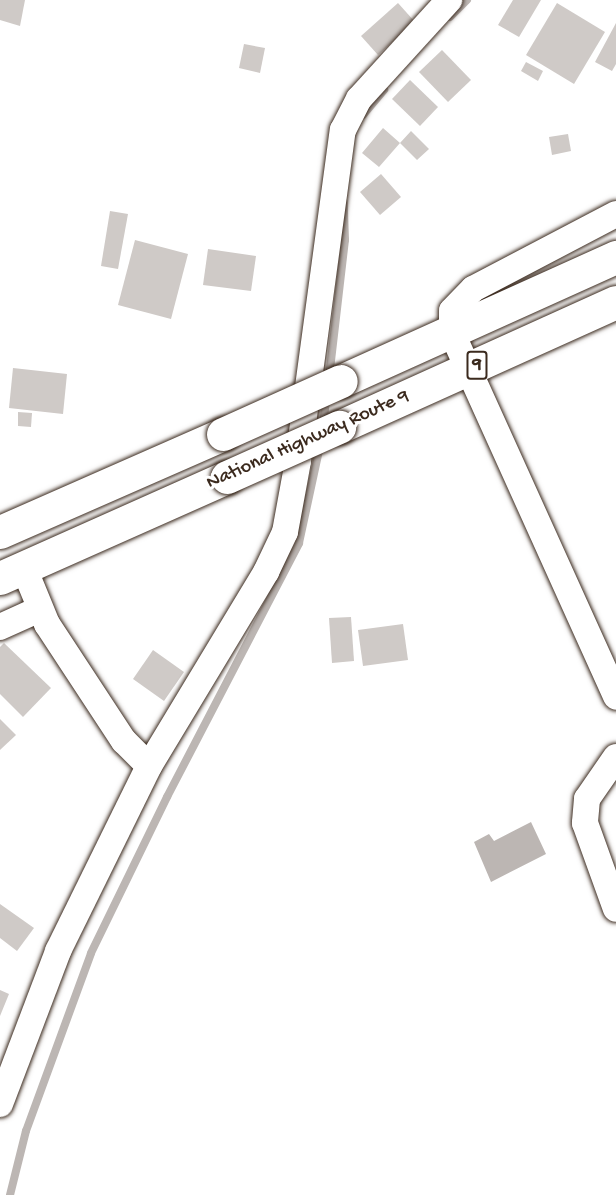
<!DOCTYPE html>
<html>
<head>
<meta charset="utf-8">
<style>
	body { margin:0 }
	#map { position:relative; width:616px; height:1195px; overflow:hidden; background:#fff; font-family:"Gochi Hand",sans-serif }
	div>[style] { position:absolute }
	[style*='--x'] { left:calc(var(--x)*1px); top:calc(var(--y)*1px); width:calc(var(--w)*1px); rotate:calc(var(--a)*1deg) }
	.water>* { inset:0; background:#bcb6b3 }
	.stream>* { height:8px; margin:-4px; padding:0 4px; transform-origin:4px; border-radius:4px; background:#bcb6b3 }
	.building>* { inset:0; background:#cfcac7 }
	.roads { filter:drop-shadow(0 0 2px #3b2a1e) drop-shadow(0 0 2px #3b2a1e) }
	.minor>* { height:26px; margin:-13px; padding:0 13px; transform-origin:13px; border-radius:13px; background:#fff }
	.highway>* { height:33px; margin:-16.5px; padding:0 16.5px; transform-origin:16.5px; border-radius:16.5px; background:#fff }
	.bridges { filter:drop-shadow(0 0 2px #3b2a1e) drop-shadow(0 0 2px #3b2a1e) }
	.highway-bridge>* { height:33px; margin:-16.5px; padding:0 16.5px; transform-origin:16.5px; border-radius:16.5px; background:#fff }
	span { translate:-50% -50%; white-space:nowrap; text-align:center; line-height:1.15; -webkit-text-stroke:6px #fff; paint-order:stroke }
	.shield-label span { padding:2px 4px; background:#fff; border:2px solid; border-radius:4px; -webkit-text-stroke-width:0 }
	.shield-label { font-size:18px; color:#3b2a1e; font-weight:700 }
	.street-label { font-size:20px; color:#3b2a1e }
</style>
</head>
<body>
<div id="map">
	<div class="water">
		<i style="clip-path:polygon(531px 822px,546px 854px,491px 882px,474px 842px,489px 834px,494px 841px)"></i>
	</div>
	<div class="stream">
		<i style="--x:450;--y:17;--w:24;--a:-45"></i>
		<i style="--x:363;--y:115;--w:33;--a:-50"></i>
		<i style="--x:329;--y:378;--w:139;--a:-83.4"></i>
		<i style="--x:345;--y:240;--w:38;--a:-92"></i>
		<i style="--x:323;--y:425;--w:26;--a:-83"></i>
		<i style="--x:10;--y:1195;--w:66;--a:-76"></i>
		<i style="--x:26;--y:1131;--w:189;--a:-69.9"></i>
		<i style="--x:91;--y:953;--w:174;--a:-64"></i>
		<i style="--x:167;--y:797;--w:286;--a:-62.5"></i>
		<i style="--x:299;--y:543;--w:99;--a:-77.8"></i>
	</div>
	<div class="building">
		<i style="clip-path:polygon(0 0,25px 0,20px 26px,0 20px)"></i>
		<i style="clip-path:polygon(513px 0,541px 0,519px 37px,498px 25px)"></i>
		<i style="clip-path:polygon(398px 3px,415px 22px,378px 55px,361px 36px)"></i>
		<i style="clip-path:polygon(557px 3px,605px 32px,574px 84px,526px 55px)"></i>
		<i style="clip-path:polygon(616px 23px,616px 64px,612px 71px,595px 62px)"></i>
		<i style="clip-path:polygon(244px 44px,265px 48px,260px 73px,239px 68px)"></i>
		<i style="clip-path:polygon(442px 50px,471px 80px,448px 102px,419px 72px)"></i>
		<i style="clip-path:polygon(526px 62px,543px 71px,538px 81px,521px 71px)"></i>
		<i style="clip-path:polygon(410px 80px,438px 107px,420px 126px,392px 99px)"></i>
		<i style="clip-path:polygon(383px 128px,400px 143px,411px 131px,429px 149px,417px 160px,400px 143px,379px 167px,362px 153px)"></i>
		<i style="clip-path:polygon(568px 134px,571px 151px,552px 155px,549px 137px)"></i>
		<i style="clip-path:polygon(381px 174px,401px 197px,380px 215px,360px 192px)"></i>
		<i style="clip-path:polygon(110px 211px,128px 214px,118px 269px,101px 266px)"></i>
		<i style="clip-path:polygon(135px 240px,188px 254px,171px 319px,118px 305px)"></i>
		<i style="clip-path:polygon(208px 249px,256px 256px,251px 291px,203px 285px)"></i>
		<i style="clip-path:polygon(13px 368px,67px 374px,63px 414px,9px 408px)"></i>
		<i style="clip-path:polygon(18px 412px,32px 413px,31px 427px,18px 426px)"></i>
		<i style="clip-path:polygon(351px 617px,354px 661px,332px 663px,329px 618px)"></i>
		<i style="clip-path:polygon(403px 624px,408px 660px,363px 666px,358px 630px)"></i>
		<i style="clip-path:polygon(4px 643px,51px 688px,23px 717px,0 694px,0 647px)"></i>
		<i style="clip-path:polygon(153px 650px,184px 672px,164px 701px,133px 679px)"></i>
		<i style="clip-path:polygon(0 719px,16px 735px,0 750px)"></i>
		<i style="clip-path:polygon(0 904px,34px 928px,17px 951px,0 938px)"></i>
		<i style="clip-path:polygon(0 990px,9px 994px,0 1016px)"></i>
	</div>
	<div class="roads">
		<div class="minor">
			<i style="--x:616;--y:214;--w:161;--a:152.3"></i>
			<i style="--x:473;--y:289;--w:30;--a:134"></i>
			<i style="--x:452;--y:311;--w:22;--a:90"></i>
			<i style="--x:452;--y:333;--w:399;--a:65.7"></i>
			<i style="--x:24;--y:568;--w:61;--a:67.7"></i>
			<i style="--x:47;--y:624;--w:140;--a:56.7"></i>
			<i style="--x:124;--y:741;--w:35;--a:45"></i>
			<i style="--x:0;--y:627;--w:44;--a:-24.2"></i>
			<i style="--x:616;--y:757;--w:51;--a:124.6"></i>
			<i style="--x:587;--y:799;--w:24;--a:95"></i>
			<i style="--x:585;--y:823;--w:91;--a:70.2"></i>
			<i style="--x:0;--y:1104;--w:164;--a:-69.2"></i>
			<i style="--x:58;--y:951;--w:206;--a:-63.8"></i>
			<i style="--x:149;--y:766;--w:227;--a:-58.9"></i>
			<i style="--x:266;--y:572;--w:44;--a:-64.6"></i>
			<i style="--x:285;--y:532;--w:72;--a:-79.6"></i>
			<i style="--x:298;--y:461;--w:334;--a:-82.3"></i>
			<i style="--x:343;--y:130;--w:35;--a:-63"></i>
			<i style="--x:359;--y:99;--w:134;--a:-47.7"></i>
		</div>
		<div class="highway">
			<i style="--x:341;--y:381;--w:302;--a:-24.3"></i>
			<i style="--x:339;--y:427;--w:304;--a:-24.3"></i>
			<i style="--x:0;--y:532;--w:244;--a:-23.7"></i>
			<i style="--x:0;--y:578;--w:248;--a:-24"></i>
		</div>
	</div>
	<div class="bridges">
		<div class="highway-bridge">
			<i style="--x:223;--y:434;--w:129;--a:-24.2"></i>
			<i style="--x:227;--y:477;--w:123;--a:-24.1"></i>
		</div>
	</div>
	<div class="shield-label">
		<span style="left:477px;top:365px">9</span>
	</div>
	<div class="street-label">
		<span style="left:308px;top:440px;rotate:-24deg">National Highway Route 9</span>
	</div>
</div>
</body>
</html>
